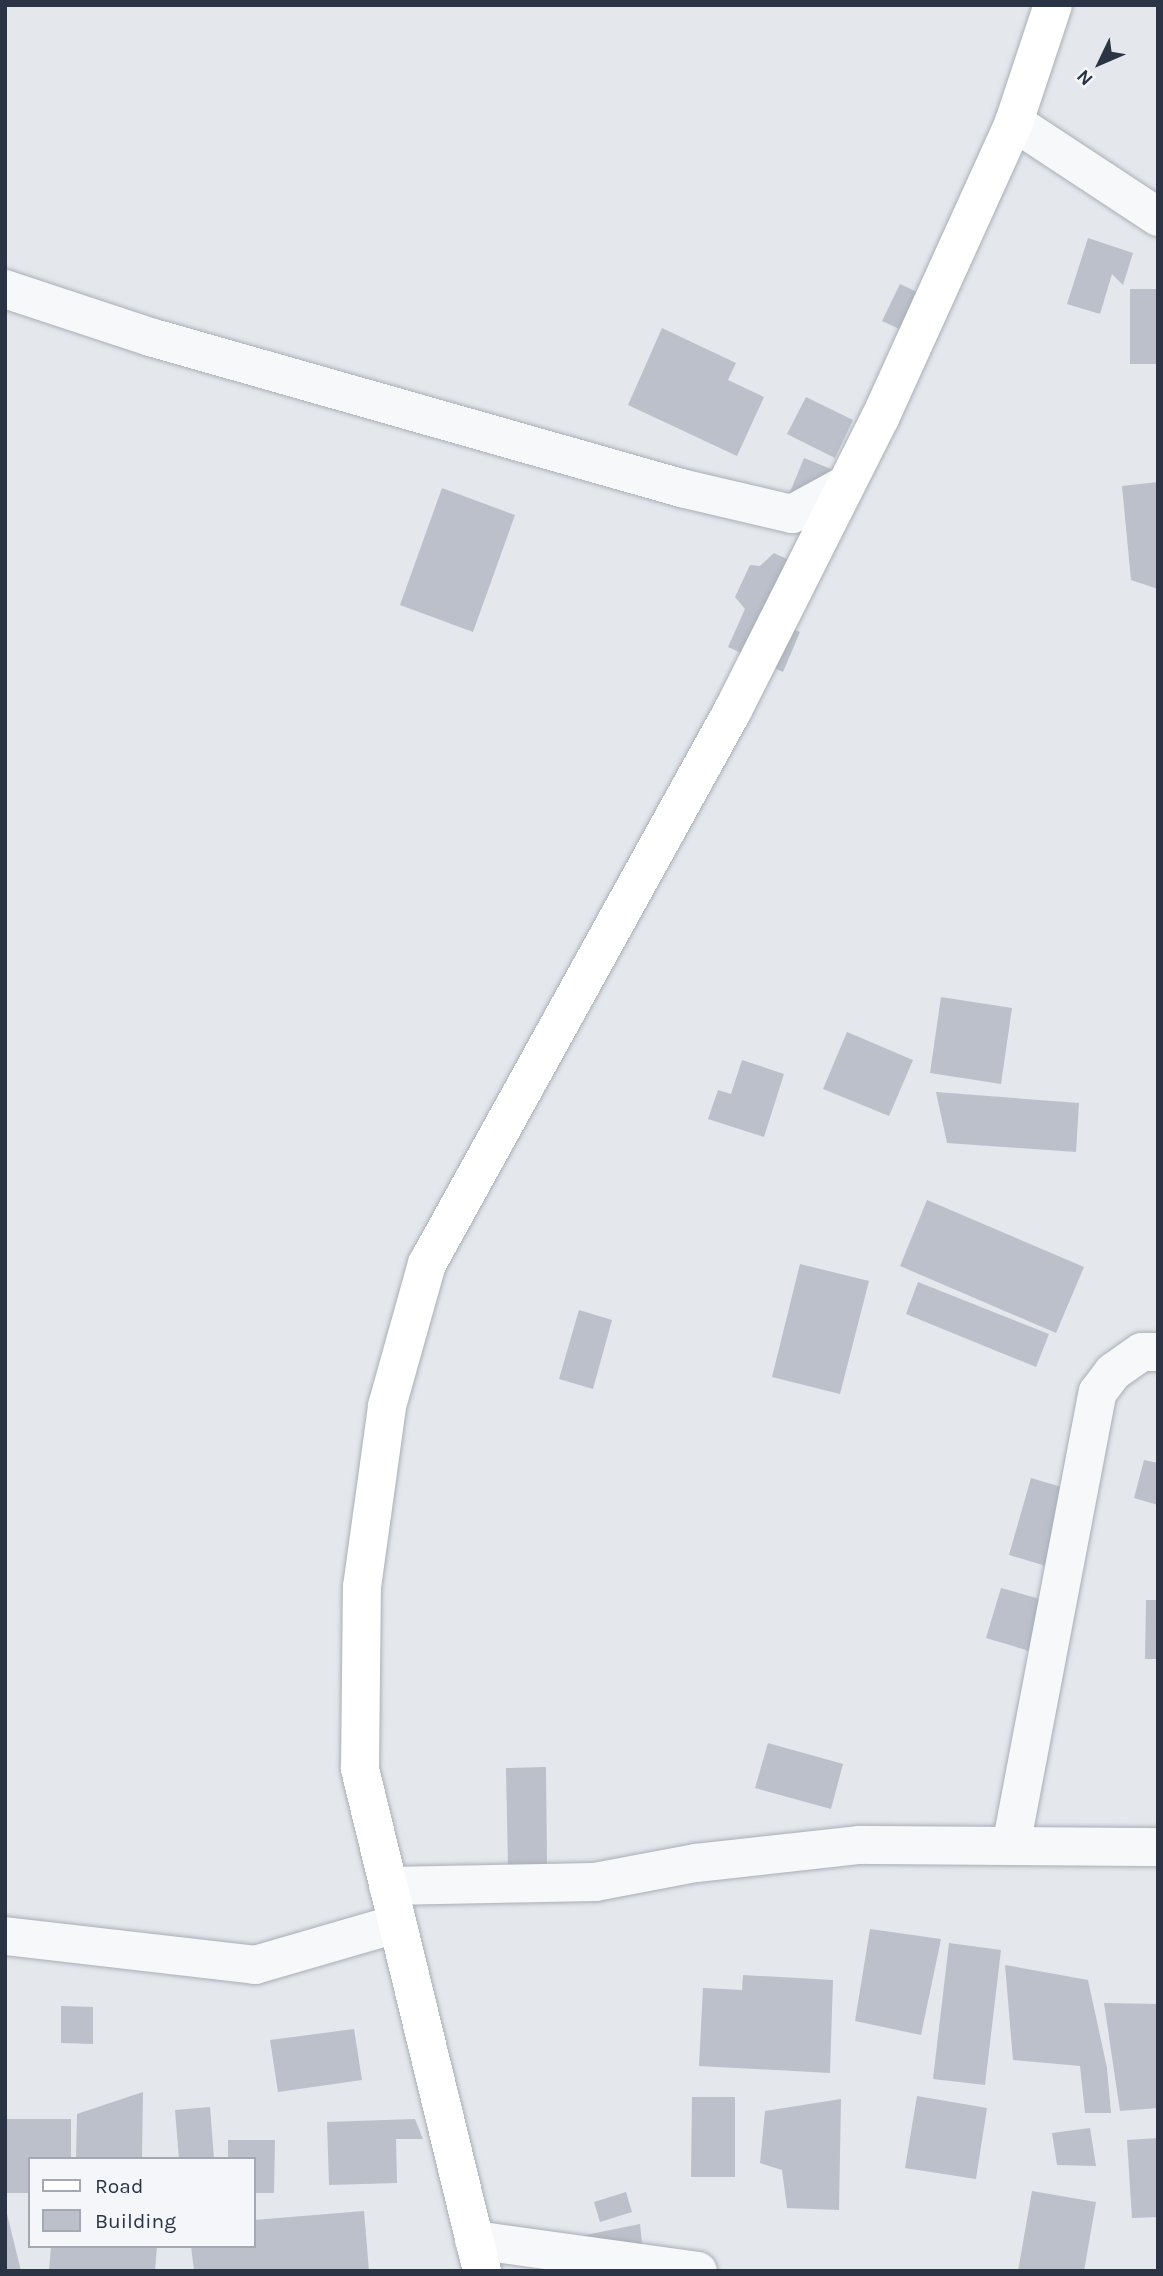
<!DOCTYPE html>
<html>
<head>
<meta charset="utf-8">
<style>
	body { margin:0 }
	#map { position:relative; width:1163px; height:2276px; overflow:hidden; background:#e4e7ec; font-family:Karla,sans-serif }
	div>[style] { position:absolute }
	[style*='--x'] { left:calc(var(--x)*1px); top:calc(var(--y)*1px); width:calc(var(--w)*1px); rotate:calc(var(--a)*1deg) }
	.building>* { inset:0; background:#bbc0ca }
	.roads { filter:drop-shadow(0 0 2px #a9aeb7) drop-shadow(0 0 2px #a9aeb7) }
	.minor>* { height:38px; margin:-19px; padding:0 19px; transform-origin:19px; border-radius:19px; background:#f7f8fa }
	.major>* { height:38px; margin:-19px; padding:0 19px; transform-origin:19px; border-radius:19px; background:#fff }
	span { translate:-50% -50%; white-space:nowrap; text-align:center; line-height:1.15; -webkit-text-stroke:7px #f4f6f9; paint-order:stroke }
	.frame { position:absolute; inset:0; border:7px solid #2b3445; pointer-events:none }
	.legend { position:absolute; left:28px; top:2157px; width:228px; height:91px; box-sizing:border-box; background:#f4f6f9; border:2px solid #a4a8b1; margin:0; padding:9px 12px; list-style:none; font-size:21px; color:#2b3445 }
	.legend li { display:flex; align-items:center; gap:14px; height:35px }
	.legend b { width:35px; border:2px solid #a4a8b1 }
	.north { position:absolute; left:1065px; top:28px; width:70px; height:70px; -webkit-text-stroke:5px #f4f6f9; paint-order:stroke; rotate:226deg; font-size:19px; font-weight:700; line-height:28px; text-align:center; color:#2b3445 }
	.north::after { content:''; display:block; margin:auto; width:24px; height:32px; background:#2b3445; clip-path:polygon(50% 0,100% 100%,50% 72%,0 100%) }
</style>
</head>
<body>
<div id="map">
	<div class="building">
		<i style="clip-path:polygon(1088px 238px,1133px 253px,1123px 285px,1112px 274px,1100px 314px,1067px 304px)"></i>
		<i style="clip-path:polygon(900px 284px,936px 301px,919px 338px,882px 321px)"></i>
		<i style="clip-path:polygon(1130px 289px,1158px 289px,1158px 364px,1130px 364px)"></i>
		<i style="clip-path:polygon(662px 328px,736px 363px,728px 380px,764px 397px,737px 456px,628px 405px)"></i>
		<i style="clip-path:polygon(806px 397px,853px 420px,835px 458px,787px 434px)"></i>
		<i style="clip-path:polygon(804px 458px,831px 469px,814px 508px,788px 497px)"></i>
		<i style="clip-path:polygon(1158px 482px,1158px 589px,1131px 580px,1122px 486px)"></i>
		<i style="clip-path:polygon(442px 488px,515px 515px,473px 632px,400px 605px)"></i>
		<i style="clip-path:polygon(774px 553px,821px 575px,781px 624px,800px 632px,783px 672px,728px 647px,745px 609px,735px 597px,750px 565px,760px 566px)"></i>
		<i style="clip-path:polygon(941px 997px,1012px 1008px,1001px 1084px,930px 1073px)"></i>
		<i style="clip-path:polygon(847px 1032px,913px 1060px,889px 1116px,823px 1089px)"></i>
		<i style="clip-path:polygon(742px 1060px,784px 1074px,764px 1137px,708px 1119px,718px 1090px,731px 1094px)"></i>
		<i style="clip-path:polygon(936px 1092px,1079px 1103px,1076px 1152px,947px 1143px)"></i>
		<i style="clip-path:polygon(927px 1200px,1084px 1267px,1056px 1333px,900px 1266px)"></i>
		<i style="clip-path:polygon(800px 1264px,869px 1281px,840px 1394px,772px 1377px)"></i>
		<i style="clip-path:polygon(918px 1282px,1049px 1334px,1036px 1367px,906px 1314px)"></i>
		<i style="clip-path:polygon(579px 1310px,612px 1320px,593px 1389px,559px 1379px)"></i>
		<i style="clip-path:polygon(1144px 1460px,1158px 1463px,1158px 1505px,1134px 1498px)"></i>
		<i style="clip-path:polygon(1031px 1478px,1068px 1489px,1046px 1566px,1009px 1555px)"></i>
		<i style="clip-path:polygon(1001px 1588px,1047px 1601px,1033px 1652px,986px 1638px)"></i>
		<i style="clip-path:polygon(1146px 1600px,1158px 1600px,1158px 1659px,1145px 1659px)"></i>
		<i style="clip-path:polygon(768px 1743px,843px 1764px,831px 1809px,755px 1788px)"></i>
		<i style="clip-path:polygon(546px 1767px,547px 1866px,508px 1866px,506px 1768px)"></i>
		<i style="clip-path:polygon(870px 1929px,941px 1939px,921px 2035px,855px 2021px)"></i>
		<i style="clip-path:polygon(949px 1943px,1001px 1950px,985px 2085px,933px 2079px)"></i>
		<i style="clip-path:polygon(1005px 1965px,1088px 1980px,1107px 2068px,1111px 2113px,1085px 2113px,1080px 2066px,1013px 2060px)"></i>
		<i style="clip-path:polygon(743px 1975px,833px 1980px,830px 2073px,699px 2066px,703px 1988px,742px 1990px)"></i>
		<i style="clip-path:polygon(1104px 2003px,1158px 2004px,1158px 2108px,1120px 2111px)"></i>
		<i style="clip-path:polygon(61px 2006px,93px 2007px,93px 2044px,61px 2043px)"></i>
		<i style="clip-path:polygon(354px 2029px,362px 2080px,278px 2092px,270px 2040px)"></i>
		<i style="clip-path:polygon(143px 2092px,142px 2159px,76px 2159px,77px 2114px)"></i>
		<i style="clip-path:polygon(917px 2096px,987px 2108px,976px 2179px,905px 2168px)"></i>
		<i style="clip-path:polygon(692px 2097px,735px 2097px,735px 2177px,691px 2177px)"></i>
		<i style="clip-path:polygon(841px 2099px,839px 2210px,787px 2208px,782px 2170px,760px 2163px,765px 2111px)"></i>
		<i style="clip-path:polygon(210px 2107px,214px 2159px,179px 2159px,175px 2110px)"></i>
		<i style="clip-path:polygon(5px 2119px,71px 2119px,71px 2159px,30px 2159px,30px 2193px,5px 2193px)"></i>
		<i style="clip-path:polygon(415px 2119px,423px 2139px,396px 2139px,397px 2183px,329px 2185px,327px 2122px)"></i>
		<i style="clip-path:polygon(1090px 2128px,1096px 2166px,1057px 2165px,1052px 2133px)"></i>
		<i style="clip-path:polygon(1158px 2138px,1158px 2217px,1132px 2218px,1127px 2140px)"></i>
		<i style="clip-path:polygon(228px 2140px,275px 2140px,274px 2193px,254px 2193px,254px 2159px,228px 2159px)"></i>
		<i style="clip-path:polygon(1032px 2191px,1096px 2202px,1084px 2271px,1018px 2271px)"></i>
		<i style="clip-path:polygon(626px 2192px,632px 2212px,600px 2222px,594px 2202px)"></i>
		<i style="clip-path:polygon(5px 2210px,6px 2210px,21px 2271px,5px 2271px)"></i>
		<i style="clip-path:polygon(364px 2211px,369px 2271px,194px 2271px,191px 2246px,254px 2246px,254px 2220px)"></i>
		<i style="clip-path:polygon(640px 2224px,644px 2262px,561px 2240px)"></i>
		<i style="clip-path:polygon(51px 2246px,157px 2246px,155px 2271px,49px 2271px)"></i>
	</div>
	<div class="roads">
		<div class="minor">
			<i style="--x:1014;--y:122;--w:173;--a:33.4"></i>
			<i style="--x:5;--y:289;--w:153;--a:18.3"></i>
			<i style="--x:150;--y:337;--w:552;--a:15.87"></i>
			<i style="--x:681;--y:488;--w:114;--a:13.2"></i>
			<i style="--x:792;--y:514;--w:60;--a:-28.7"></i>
			<i style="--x:1011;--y:1846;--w:462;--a:-79.2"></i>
			<i style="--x:1098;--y:1392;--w:25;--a:-53"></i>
			<i style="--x:1113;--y:1372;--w:35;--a:-35"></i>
			<i style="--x:1142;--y:1352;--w:16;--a:0"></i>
			<i style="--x:388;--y:1886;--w:207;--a:-1.1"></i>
			<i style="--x:595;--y:1882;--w:103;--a:-10.7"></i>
			<i style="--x:696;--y:1863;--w:165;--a:-6.3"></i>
			<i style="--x:860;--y:1845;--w:298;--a:0.4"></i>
			<i style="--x:5;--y:1936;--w:252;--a:6.6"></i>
			<i style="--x:255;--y:1965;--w:147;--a:-16.2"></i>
			<i style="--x:474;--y:2240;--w:226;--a:7.9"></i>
		</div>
		<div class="major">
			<i style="--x:482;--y:2271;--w:517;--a:-103.66"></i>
			<i style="--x:360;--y:1769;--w:182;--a:-89.4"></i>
			<i style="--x:362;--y:1587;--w:183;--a:-82.1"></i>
			<i style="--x:387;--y:1406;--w:148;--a:-74.3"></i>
			<i style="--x:427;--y:1264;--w:633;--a:-61.09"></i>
			<i style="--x:733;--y:710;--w:327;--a:-63.3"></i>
			<i style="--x:880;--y:418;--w:325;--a:-65.6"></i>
			<i style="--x:1014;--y:122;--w:123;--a:-71.6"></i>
		</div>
	</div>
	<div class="frame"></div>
	<ul class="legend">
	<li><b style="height:9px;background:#fff"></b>Road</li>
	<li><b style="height:19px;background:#bbc0ca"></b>Building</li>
	</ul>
	<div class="north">N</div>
</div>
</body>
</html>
